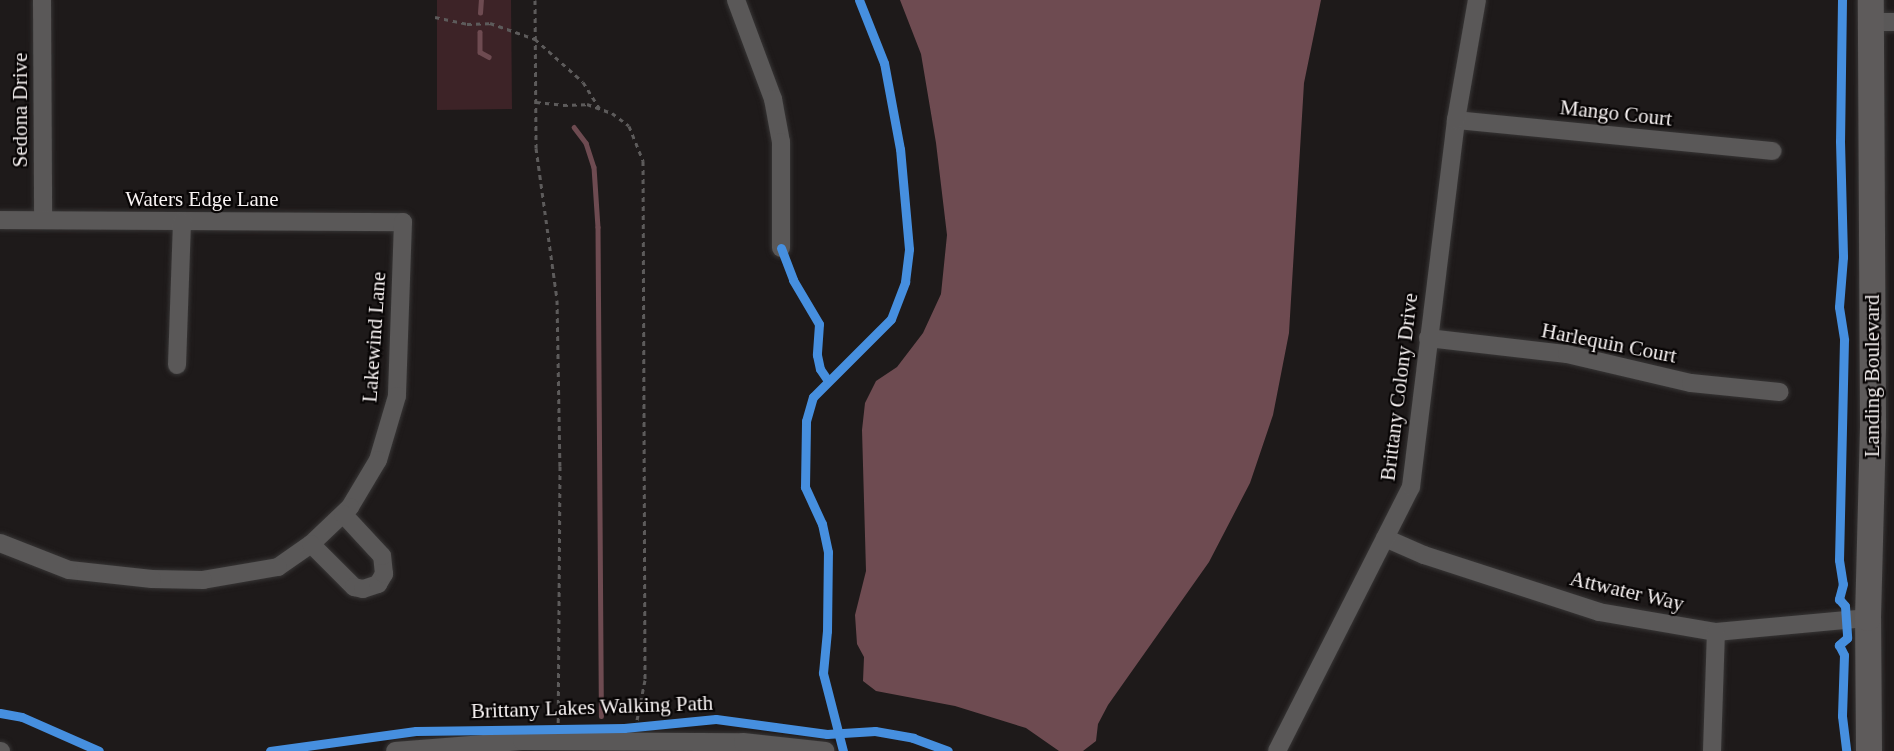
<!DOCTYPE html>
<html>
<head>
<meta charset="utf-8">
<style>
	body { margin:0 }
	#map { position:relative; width:1894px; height:751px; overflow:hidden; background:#1e1a1a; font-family:Georgia,serif }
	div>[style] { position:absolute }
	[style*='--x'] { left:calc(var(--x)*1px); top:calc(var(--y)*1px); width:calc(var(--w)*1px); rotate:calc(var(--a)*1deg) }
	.green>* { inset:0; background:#3d2327 }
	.water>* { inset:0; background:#6e4b51 }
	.stream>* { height:4.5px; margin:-2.25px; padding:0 2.25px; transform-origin:2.25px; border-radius:2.25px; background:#6e4b51 }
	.path>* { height:3px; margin-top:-1.5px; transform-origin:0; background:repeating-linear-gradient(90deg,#5d5b5b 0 4.5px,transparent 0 9px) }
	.roads { filter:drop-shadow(0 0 2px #373535) drop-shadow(0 0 2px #373535) }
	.street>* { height:18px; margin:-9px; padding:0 9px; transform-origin:9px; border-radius:9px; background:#5a5858 }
	.secondary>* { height:26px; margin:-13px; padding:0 13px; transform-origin:13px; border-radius:13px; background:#5e5b5b }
	.cycleway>* { height:9px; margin:-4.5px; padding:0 4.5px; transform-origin:4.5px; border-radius:4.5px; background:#468fdf }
	span { translate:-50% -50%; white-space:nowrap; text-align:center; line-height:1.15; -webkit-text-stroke:4.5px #080505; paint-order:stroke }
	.street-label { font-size:21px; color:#f8f3f3 }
</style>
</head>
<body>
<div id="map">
	<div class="green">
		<i style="clip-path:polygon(437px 0,511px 0,512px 109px,437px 110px)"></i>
	</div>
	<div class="water">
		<i style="clip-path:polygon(900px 0,1321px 0,1304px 83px,1289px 333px,1273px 415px,1250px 483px,1209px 562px,1108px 705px,1098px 724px,1096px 741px,1083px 751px,1059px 751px,1026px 728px,955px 706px,876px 691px,863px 681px,864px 657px,857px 644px,855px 615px,866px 571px,862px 430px,865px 403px,876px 381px,897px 367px,923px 333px,941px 294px,947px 235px,936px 143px,921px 54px)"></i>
	</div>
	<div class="stream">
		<i style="--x:480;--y:13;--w:13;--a:-86"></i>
		<i style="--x:480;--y:32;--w:20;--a:90"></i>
		<i style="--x:480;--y:52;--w:10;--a:29"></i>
		<i style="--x:574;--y:127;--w:20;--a:53"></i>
		<i style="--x:586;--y:143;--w:25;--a:72"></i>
		<i style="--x:594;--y:167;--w:60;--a:86.2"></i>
		<i style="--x:598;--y:227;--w:489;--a:89.6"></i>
	</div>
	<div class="path">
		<i style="--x:535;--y:0;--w:148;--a:89.6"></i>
		<i style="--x:536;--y:148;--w:153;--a:82.1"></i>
		<i style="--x:557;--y:300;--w:166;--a:89"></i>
		<i style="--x:560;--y:466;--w:260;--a:90.4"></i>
		<i style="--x:435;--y:17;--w:33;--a:12"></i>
		<i style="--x:467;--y:24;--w:23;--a:-2"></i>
		<i style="--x:490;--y:23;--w:48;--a:19.6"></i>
		<i style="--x:535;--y:39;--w:64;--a:41.9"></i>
		<i style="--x:583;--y:82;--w:31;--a:58"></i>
		<i style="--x:536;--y:102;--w:27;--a:6"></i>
		<i style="--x:563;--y:105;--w:24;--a:-2"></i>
		<i style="--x:587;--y:104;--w:27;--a:20"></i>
		<i style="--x:612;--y:113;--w:21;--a:37"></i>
		<i style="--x:629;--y:126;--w:38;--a:68"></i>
		<i style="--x:643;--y:161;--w:519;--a:89.78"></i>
		<i style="--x:645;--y:680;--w:46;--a:101.3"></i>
		<i style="--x:786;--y:262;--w:38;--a:65"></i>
		<i style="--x:802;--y:297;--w:32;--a:58"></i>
		<i style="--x:819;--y:324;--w:31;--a:94"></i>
		<i style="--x:817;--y:355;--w:14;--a:78"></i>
		<i style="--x:820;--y:369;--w:14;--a:56"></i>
	</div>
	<div class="roads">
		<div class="street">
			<i style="--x:42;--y:0;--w:219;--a:89.7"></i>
			<i style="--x:736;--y:0;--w:106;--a:69.5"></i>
			<i style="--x:773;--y:99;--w:44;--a:79.5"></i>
			<i style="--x:781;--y:142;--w:106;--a:90"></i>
			<i style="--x:1871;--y:22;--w:23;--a:0"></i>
			<i style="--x:1456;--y:120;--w:318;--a:5.6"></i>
			<i style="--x:0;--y:220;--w:403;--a:0.3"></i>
			<i style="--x:403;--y:222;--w:174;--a:92"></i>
			<i style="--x:397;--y:396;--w:67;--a:106.5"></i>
			<i style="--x:378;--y:460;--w:55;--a:120.8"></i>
			<i style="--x:350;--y:507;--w:54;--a:136.5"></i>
			<i style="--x:311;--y:544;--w:40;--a:145.1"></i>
			<i style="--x:278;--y:567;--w:76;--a:170.2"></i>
			<i style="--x:203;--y:580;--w:51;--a:-178.9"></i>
			<i style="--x:152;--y:579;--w:83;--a:-173.8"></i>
			<i style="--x:69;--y:570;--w:74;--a:-158.6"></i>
			<i style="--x:1428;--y:338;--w:140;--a:6.6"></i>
			<i style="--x:1567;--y:354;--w:127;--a:13.2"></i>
			<i style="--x:1691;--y:383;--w:89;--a:5.8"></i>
			<i style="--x:177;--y:365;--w:143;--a:-88"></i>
			<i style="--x:1385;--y:538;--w:43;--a:23.6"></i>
			<i style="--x:1424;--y:555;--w:184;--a:18"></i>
			<i style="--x:1599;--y:612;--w:119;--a:9.7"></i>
			<i style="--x:1716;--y:632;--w:153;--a:-5.3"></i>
			<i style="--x:311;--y:544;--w:61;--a:45"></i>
			<i style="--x:354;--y:587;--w:9;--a:13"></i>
			<i style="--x:363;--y:589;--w:16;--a:-18"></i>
			<i style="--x:378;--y:584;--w:12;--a:-59"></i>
			<i style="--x:384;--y:574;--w:18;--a:-96"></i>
			<i style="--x:382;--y:556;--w:57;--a:-132.9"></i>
			<i style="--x:0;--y:751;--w:1;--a:0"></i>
			<i style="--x:395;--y:751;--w:127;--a:-4.5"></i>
			<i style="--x:522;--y:741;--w:221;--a:0.3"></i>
			<i style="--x:743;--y:742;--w:83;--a:6.2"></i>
			<i style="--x:1277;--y:751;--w:296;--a:-63.1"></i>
			<i style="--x:1411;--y:487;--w:370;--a:-83"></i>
			<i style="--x:1456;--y:120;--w:122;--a:-80.1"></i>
			<i style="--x:1712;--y:751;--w:119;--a:-88.1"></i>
		</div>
		<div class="secondary">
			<i style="--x:1869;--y:751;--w:133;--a:-90.4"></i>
			<i style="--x:1868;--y:618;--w:193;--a:-88.5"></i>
			<i style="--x:1873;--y:425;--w:425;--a:-90.3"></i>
		</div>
	</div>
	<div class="cycleway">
		<i style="--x:1842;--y:0;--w:141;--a:90.8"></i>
		<i style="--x:1840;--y:141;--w:116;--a:88.5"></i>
		<i style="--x:1843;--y:257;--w:50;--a:94.6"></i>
		<i style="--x:1839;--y:307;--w:33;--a:81"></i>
		<i style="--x:1844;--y:340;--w:220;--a:91.3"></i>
		<i style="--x:1839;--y:560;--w:24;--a:81"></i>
		<i style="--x:1843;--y:584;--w:16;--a:105"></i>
		<i style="--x:1839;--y:599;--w:9;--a:49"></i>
		<i style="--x:1845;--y:606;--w:32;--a:86"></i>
		<i style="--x:1847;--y:638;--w:11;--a:139"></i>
		<i style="--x:1839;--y:645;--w:11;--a:63"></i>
		<i style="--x:1844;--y:655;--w:61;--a:91.9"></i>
		<i style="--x:1842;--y:716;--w:35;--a:83"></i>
		<i style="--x:781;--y:248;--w:34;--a:69"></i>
		<i style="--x:793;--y:280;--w:51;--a:59.4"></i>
		<i style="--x:819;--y:324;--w:31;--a:94"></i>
		<i style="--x:817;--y:355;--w:14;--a:78"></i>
		<i style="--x:820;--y:369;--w:14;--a:56"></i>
		<i style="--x:0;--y:713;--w:22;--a:10"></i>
		<i style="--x:22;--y:717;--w:84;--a:23.8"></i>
		<i style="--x:270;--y:751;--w:147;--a:-7.8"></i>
		<i style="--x:416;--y:731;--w:208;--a:-0.8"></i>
		<i style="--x:624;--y:728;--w:92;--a:-5.6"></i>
		<i style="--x:716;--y:719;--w:112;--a:7.7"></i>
		<i style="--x:827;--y:734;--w:48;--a:-3.6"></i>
		<i style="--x:875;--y:731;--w:39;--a:10"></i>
		<i style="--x:913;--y:738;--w:37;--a:20"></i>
		<i style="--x:843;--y:751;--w:81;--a:-104.4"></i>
		<i style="--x:823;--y:673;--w:42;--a:-84.6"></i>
		<i style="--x:827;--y:631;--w:79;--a:-89.3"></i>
		<i style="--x:828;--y:552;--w:29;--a:-102"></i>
		<i style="--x:822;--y:524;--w:41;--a:-114.7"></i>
		<i style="--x:805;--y:487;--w:66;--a:-89.1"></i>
		<i style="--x:806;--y:421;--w:25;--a:-74"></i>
		<i style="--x:813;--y:397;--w:110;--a:-45"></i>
		<i style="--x:891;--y:319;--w:40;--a:-69"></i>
		<i style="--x:905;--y:282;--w:33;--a:-83"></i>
		<i style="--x:909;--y:249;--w:100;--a:-95.1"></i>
		<i style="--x:900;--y:149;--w:87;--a:-100.5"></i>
		<i style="--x:884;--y:63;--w:68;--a:-111.6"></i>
	</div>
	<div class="street-label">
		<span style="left:20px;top:110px;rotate:-90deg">Sedona Drive</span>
		<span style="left:1616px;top:113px;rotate:6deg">Mango Court</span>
		<span style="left:202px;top:199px">Waters Edge Lane</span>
		<span style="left:374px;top:337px;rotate:-86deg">Lakewind Lane</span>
		<span style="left:1609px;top:343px;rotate:11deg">Harlequin Court</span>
		<span style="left:1872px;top:376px;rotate:-90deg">Landing Boulevard</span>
		<span style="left:1399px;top:387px;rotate:-83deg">Brittany Colony Drive</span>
		<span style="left:1627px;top:591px;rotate:13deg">Attwater Way</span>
		<span style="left:592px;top:707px;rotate:-2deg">Brittany Lakes Walking Path</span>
	</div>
</div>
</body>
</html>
